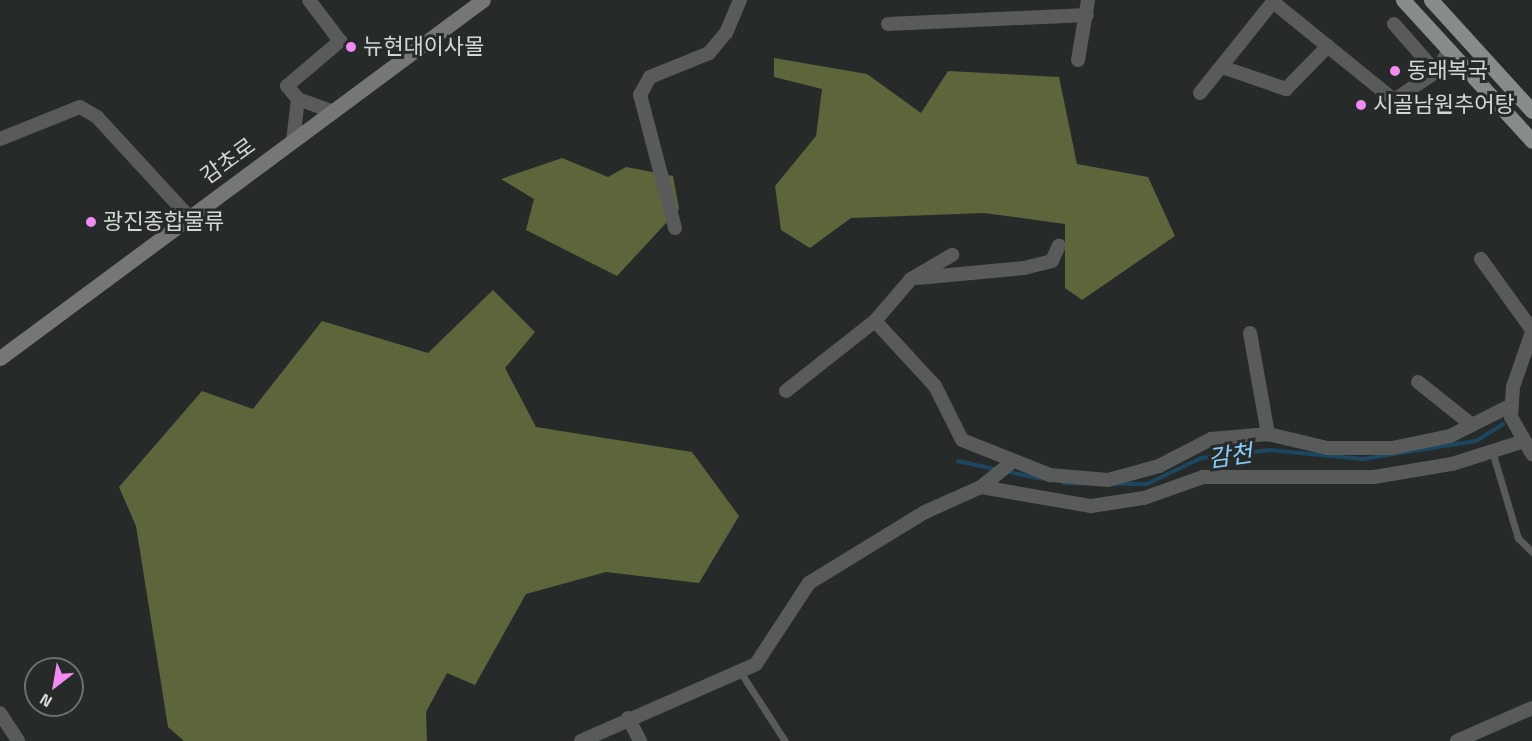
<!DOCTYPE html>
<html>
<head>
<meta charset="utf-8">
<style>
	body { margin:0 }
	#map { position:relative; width:1532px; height:741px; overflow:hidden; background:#262b2a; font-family:"Titillium Web","Noto Sans KR",sans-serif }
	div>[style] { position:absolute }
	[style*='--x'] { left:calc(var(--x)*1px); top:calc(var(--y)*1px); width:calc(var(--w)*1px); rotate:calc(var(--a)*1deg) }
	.forest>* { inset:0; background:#5d653b }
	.stream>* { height:4px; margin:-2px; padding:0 2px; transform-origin:2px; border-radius:2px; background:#1c4760 }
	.lane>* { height:7px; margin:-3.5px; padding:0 3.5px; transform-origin:3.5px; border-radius:3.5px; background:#595b5a }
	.street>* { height:14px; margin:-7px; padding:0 7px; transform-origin:7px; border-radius:7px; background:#595b5a }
	.secondary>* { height:15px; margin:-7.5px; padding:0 7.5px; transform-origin:7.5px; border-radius:7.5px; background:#747774 }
	.primary>* { height:15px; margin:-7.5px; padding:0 7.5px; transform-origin:7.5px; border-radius:7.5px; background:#888c88 }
	.dots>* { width:16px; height:16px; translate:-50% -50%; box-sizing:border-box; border:3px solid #262b2a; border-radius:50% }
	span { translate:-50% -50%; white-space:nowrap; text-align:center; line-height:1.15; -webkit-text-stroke:6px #262b2a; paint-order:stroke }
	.poi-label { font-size:22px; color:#d4d7d6 }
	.left { translate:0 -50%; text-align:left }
	.street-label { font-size:22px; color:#d4d7d6 }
	.water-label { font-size:24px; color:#87ccf8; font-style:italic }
	.north { position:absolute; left:24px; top:657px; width:60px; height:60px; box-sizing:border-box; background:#262b2a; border:2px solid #6c706f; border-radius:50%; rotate:211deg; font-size:16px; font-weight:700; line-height:24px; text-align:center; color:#d4d7d6 }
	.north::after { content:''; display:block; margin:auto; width:21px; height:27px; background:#f28af2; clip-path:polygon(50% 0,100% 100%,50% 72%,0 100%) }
</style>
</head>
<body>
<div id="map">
	<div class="forest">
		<i style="clip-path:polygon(774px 58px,867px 74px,921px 113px,948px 71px,1059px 77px,1077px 164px,1148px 177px,1175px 236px,1082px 300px,1065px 288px,1065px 224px,984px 213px,851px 218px,810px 248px,781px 230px,775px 186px,816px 136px,822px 89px,774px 77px)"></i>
		<i style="clip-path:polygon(562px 158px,608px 177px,626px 167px,673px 176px,679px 209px,617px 276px,526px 230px,534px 199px,501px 179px)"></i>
		<i style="clip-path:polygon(493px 290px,535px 332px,505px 368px,536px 427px,692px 452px,739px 516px,699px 583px,606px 572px,526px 594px,475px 685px,447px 673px,426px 712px,427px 741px,184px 741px,168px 727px,136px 526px,119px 487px,202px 391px,253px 409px,322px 321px,428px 353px)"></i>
	</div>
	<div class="stream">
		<i style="--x:958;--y:461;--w:41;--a:12.7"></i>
		<i style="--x:1005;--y:471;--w:38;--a:12"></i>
		<i style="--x:1064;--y:483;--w:83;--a:0.7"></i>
		<i style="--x:1147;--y:484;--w:60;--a:-25.7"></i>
		<i style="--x:1201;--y:458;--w:69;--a:-6.6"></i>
		<i style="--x:1270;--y:450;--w:93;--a:5.5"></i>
		<i style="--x:1363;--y:459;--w:114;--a:-9.1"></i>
		<i style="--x:1476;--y:441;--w:32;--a:-32"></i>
	</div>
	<div class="lane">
		<i style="--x:1492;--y:451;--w:91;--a:73.4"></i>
		<i style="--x:1518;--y:538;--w:20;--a:45"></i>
		<i style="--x:739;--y:670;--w:85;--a:57.1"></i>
	</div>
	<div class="street">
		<i style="--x:888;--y:24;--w:199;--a:-2.6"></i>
		<i style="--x:1394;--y:24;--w:64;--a:48.8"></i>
		<i style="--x:1078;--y:60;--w:61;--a:-80.5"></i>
		<i style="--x:1222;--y:67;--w:68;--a:19"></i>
		<i style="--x:1286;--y:89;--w:60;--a:-45.7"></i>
		<i style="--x:1200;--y:93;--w:117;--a:-51.3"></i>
		<i style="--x:1273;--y:2;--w:156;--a:39"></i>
		<i style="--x:1394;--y:100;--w:50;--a:-33.7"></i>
		<i style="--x:1436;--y:72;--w:26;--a:-59"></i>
		<i style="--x:298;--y:99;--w:17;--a:-130"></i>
		<i style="--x:287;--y:86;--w:70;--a:-40.3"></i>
		<i style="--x:340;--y:41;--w:51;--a:-127.1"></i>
		<i style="--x:0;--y:139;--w:86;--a:-21.8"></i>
		<i style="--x:80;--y:107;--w:20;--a:30"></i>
		<i style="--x:97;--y:117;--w:136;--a:47.4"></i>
		<i style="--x:293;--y:141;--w:42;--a:-83.2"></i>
		<i style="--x:298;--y:99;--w:37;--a:20"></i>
		<i style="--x:675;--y:228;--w:138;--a:-104.7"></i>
		<i style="--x:640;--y:95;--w:21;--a:-61"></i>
		<i style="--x:650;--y:77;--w:64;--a:-22.1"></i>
		<i style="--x:709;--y:53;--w:26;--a:-50"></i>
		<i style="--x:726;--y:33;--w:36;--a:-67"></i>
		<i style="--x:1481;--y:259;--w:87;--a:54.3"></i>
		<i style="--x:917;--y:278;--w:107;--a:-5.3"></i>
		<i style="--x:1024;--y:268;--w:29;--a:-14"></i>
		<i style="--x:1052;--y:261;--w:17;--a:-66"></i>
		<i style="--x:875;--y:321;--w:88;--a:47.3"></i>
		<i style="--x:935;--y:386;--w:60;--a:63.4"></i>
		<i style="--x:962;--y:440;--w:95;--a:21.7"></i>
		<i style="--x:1050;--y:475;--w:58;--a:4.9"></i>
		<i style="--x:1108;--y:480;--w:53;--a:-15.4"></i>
		<i style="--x:1159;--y:466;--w:59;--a:-27.4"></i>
		<i style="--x:1211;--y:439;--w:57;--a:-5"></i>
		<i style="--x:1268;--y:434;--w:61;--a:13.3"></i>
		<i style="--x:1327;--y:448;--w:65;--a:0"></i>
		<i style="--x:1392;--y:448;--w:59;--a:-11.7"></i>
		<i style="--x:1450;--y:436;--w:69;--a:-26.6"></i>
		<i style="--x:1532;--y:332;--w:58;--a:109.1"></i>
		<i style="--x:1513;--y:387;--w:30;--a:94"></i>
		<i style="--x:1511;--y:417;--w:43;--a:60.4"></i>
		<i style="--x:1250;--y:333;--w:103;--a:79.9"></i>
		<i style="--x:1418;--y:382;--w:69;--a:38.5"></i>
		<i style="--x:786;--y:391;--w:113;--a:-38.2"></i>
		<i style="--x:875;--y:321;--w:55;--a:-49.4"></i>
		<i style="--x:911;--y:279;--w:48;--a:-30.3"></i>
		<i style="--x:981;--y:487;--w:112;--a:9.8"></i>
		<i style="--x:1091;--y:506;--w:54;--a:-8.6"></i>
		<i style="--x:1144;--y:498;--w:63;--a:-19.6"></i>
		<i style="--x:1203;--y:477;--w:171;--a:0"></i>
		<i style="--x:1374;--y:477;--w:79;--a:-9.5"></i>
		<i style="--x:1452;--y:464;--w:76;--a:-17.7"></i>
		<i style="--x:0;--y:713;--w:33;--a:57"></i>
		<i style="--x:628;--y:718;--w:26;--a:62"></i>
		<i style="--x:581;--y:741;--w:191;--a:-23.7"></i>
		<i style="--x:756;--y:664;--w:97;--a:-56.8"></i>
		<i style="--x:809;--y:583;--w:136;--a:-31.5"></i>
		<i style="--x:925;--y:512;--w:61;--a:-24.1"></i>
		<i style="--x:981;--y:487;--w:40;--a:-39"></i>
		<i style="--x:1457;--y:741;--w:82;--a:-23.7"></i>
	</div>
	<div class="secondary">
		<i style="--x:0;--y:358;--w:601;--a:-36.55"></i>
	</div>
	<div class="primary">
		<i style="--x:1403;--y:0;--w:191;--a:47.5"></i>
		<i style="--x:1431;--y:0;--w:150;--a:47.7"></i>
	</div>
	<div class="dots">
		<i style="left:351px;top:47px;background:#f28af2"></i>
		<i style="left:1395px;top:71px;background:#f28af2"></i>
		<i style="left:1361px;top:105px;background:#f28af2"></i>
		<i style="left:91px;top:222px;background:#f28af2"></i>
	</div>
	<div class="poi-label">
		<span class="left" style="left:363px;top:47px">뉴현대이사몰</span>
		<span class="left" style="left:1407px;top:71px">동래복국</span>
		<span class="left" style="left:1373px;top:105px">시골남원추어탕</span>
		<span class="left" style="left:103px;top:222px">광진종합물류</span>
	</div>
	<div class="street-label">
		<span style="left:228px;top:161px;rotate:-36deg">감초로</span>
	</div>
	<div class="water-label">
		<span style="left:1230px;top:456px;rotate:-8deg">감천</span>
	</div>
	<div class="north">N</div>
</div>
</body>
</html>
